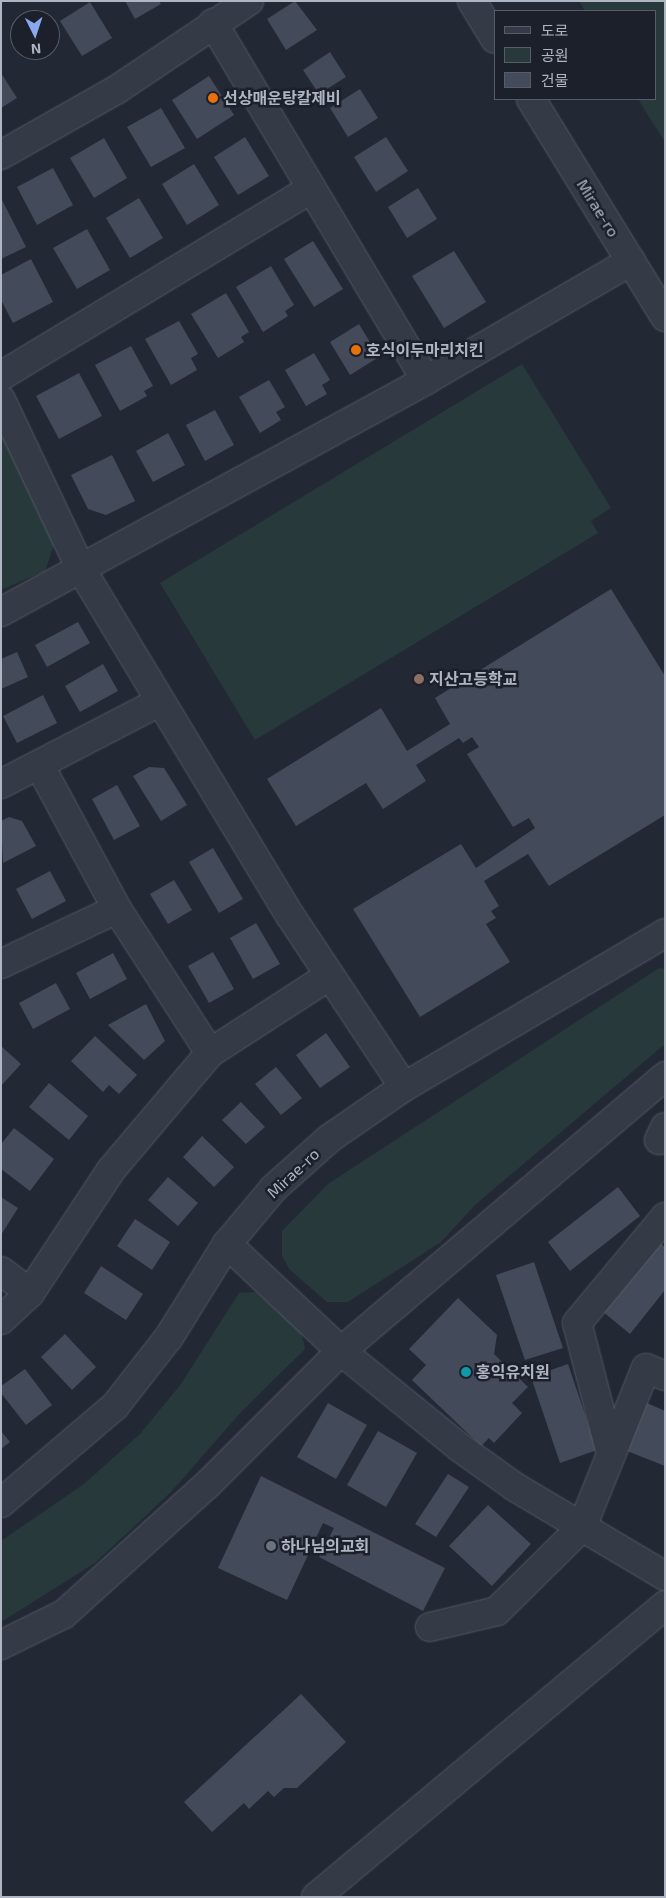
<!DOCTYPE html>
<html>
<head>
<meta charset="utf-8">
<style>
	body { margin:0 }
	#map { position:relative; width:666px; height:1898px; overflow:hidden; background:#222935; font-family:"Exo 2","Noto Sans KR",sans-serif }
	div>[style] { position:absolute }
	[style*='--x'] { left:calc(var(--x)*1px); top:calc(var(--y)*1px); width:calc(var(--w)*1px); rotate:calc(var(--a)*1deg) }
	.green>* { inset:0; background:#28393b }
	.building>* { inset:0; background:#434b5a }
	.roads { filter:drop-shadow(0 0 1px #535864) drop-shadow(0 0 1px #535864) }
	.minor>* { height:28px; margin:-14px; padding:0 14px; transform-origin:14px; border-radius:14px; background:#353b46 }
	.dots>* { width:14px; height:14px; translate:-50% -50%; box-sizing:border-box; border:2px solid #1b202b; border-radius:50% }
	span { translate:-50% -50%; white-space:nowrap; text-align:center; line-height:1.15; -webkit-text-stroke:5px #1b202b; paint-order:stroke }
	.poi-label { font-size:16px; color:#b0b5c3; font-weight:700 }
	.left { translate:0 -50%; text-align:left }
	.street-label { font-size:16px; color:#b0b5c3 }
	.frame { position:absolute; inset:0; border:2px solid #b0b5c3; pointer-events:none }
	.legend { position:absolute; left:494px; top:10px; width:162px; height:90px; box-sizing:border-box; background:#1b202b; border:1px solid #575c68; margin:0; padding:6px 9px; list-style:none; font-size:15px; color:#b0b5c3 }
	.legend li { display:flex; align-items:center; gap:10px; height:25px }
	.legend b { width:25px; border:1px solid #575c68 }
	.north { position:absolute; left:10px; top:10px; width:50px; height:50px; box-sizing:border-box; background:#1b202b; border:1px solid #575c68; border-radius:50%; rotate:176deg; font-size:14px; font-weight:700; line-height:20px; text-align:center; color:#b0b5c3 }
	.north::after { content:''; display:block; margin:auto; width:18px; height:22px; background:#89a8ee; clip-path:polygon(50% 0,100% 100%,50% 72%,0 100%) }
</style>
</head>
<body>
<div id="map">
	<div class="green">
		<i style="clip-path:polygon(579px 1px,665px 1px,665px 142px,638px 99px,655px 99px,655px 11px,585px 11px)"></i>
		<i style="clip-path:polygon(522px 364px,611px 508px,591px 521px,598px 533px,255px 740px,160px 583px)"></i>
		<i style="clip-path:polygon(1px 432px,54px 545px,45px 571px,1px 590px)"></i>
		<i style="clip-path:polygon(659px 968px,665px 969px,665px 1044px,475px 1205px,441px 1242px,348px 1302px,327px 1302px,290px 1270px,282px 1256px,282px 1231px,328px 1184px)"></i>
		<i style="clip-path:polygon(256px 1292px,301px 1332px,305px 1349px,241px 1412px,171px 1492px,95px 1563px,1px 1622px,1px 1541px,84px 1484px,140px 1434px,181px 1384px,239px 1293px)"></i>
	</div>
	<div class="building">
		<i style="clip-path:polygon(125px 1px,159px 1px,161px 4px,135px 19px)"></i>
		<i style="clip-path:polygon(295px 1px,317px 30px,286px 50px,267px 19px)"></i>
		<i style="clip-path:polygon(90px 2px,112px 38px,82px 56px,60px 21px)"></i>
		<i style="clip-path:polygon(330px 52px,346px 77px,319px 94px,303px 70px)"></i>
		<i style="clip-path:polygon(1px 73px,17px 98px,1px 108px)"></i>
		<i style="clip-path:polygon(209px 76px,234px 115px,197px 139px,172px 100px)"></i>
		<i style="clip-path:polygon(360px 89px,378px 118px,348px 137px,330px 108px)"></i>
		<i style="clip-path:polygon(161px 108px,185px 148px,151px 167px,127px 127px)"></i>
		<i style="clip-path:polygon(245px 137px,269px 176px,238px 195px,214px 157px)"></i>
		<i style="clip-path:polygon(386px 137px,408px 171px,376px 192px,354px 157px)"></i>
		<i style="clip-path:polygon(104px 138px,127px 178px,94px 198px,70px 158px)"></i>
		<i style="clip-path:polygon(194px 164px,219px 205px,187px 225px,162px 184px)"></i>
		<i style="clip-path:polygon(53px 168px,73px 205px,37px 225px,17px 187px)"></i>
		<i style="clip-path:polygon(418px 188px,437px 219px,407px 238px,388px 207px)"></i>
		<i style="clip-path:polygon(1px 198px,26px 247px,1px 259px)"></i>
		<i style="clip-path:polygon(139px 198px,163px 238px,130px 258px,106px 218px)"></i>
		<i style="clip-path:polygon(87px 229px,110px 270px,77px 289px,53px 248px)"></i>
		<i style="clip-path:polygon(313px 241px,343px 289px,314px 307px,284px 259px)"></i>
		<i style="clip-path:polygon(454px 251px,486px 302px,444px 328px,412px 276px)"></i>
		<i style="clip-path:polygon(31px 259px,53px 302px,13px 323px,1px 300px,1px 275px)"></i>
		<i style="clip-path:polygon(271px 266px,294px 305px,285px 311px,288px 316px,263px 332px,236px 287px)"></i>
		<i style="clip-path:polygon(226px 293px,249px 332px,241px 337px,244px 342px,218px 358px,191px 314px)"></i>
		<i style="clip-path:polygon(179px 321px,198px 354px,191px 358px,197px 370px,171px 385px,145px 339px)"></i>
		<i style="clip-path:polygon(359px 324px,379px 357px,350px 375px,330px 342px)"></i>
		<i style="clip-path:polygon(131px 346px,153px 386px,144px 391px,147px 396px,120px 411px,95px 365px)"></i>
		<i style="clip-path:polygon(314px 353px,330px 380px,322px 385px,327px 394px,306px 406px,285px 370px)"></i>
		<i style="clip-path:polygon(79px 373px,102px 416px,59px 439px,36px 396px)"></i>
		<i style="clip-path:polygon(269px 380px,285px 407px,276px 412px,281px 420px,260px 433px,239px 397px)"></i>
		<i style="clip-path:polygon(215px 410px,234px 445px,205px 461px,186px 425px)"></i>
		<i style="clip-path:polygon(168px 433px,185px 465px,153px 482px,136px 451px)"></i>
		<i style="clip-path:polygon(112px 455px,135px 501px,106px 515px,88px 509px,71px 475px)"></i>
		<i style="clip-path:polygon(611px 589px,665px 676px,665px 815px,549px 886px,528px 854px,484px 881px,499px 906px,491px 911px,496px 918px,486px 924px,510px 962px,420px 1017px,353px 909px,461px 844px,476px 868px,535px 828px,529px 818px,513px 827px,467px 754px,479px 747px,472px 737px,463px 743px,459px 738px,416px 765px,426px 781px,383px 809px,366px 783px,296px 826px,267px 779px,381px 708px,407px 751px,450px 724px,435px 698px)"></i>
		<i style="clip-path:polygon(78px 622px,90px 643px,47px 667px,35px 645px)"></i>
		<i style="clip-path:polygon(17px 652px,28px 677px,1px 689px,1px 659px)"></i>
		<i style="clip-path:polygon(103px 664px,118px 691px,80px 712px,65px 686px)"></i>
		<i style="clip-path:polygon(43px 695px,57px 723px,17px 743px,3px 716px)"></i>
		<i style="clip-path:polygon(149px 767px,164px 768px,187px 805px,161px 821px,133px 776px)"></i>
		<i style="clip-path:polygon(117px 785px,140px 826px,114px 840px,92px 799px)"></i>
		<i style="clip-path:polygon(9px 817px,22px 821px,36px 846px,3px 863px,1px 821px)"></i>
		<i style="clip-path:polygon(213px 848px,243px 899px,219px 913px,189px 862px)"></i>
		<i style="clip-path:polygon(50px 871px,66px 901px,32px 919px,16px 889px)"></i>
		<i style="clip-path:polygon(174px 880px,192px 910px,168px 924px,150px 894px)"></i>
		<i style="clip-path:polygon(256px 923px,280px 964px,253px 979px,230px 938px)"></i>
		<i style="clip-path:polygon(213px 952px,234px 989px,209px 1003px,188px 966px)"></i>
		<i style="clip-path:polygon(113px 953px,127px 979px,90px 999px,76px 973px)"></i>
		<i style="clip-path:polygon(56px 983px,70px 1009px,33px 1029px,19px 1003px)"></i>
		<i style="clip-path:polygon(146px 1004px,165px 1041px,144px 1060px,108px 1025px)"></i>
		<i style="clip-path:polygon(326px 1033px,350px 1067px,320px 1088px,296px 1055px)"></i>
		<i style="clip-path:polygon(95px 1036px,137px 1075px,119px 1094px,109px 1085px,103px 1092px,71px 1061px)"></i>
		<i style="clip-path:polygon(1px 1046px,21px 1064px,1px 1086px)"></i>
		<i style="clip-path:polygon(276px 1067px,302px 1098px,281px 1115px,255px 1084px)"></i>
		<i style="clip-path:polygon(49px 1083px,88px 1116px,69px 1140px,29px 1107px)"></i>
		<i style="clip-path:polygon(241px 1102px,265px 1127px,246px 1144px,222px 1120px)"></i>
		<i style="clip-path:polygon(14px 1128px,54px 1159px,30px 1191px,1px 1169px,1px 1144px)"></i>
		<i style="clip-path:polygon(202px 1136px,234px 1167px,214px 1187px,183px 1157px)"></i>
		<i style="clip-path:polygon(168px 1177px,198px 1203px,178px 1226px,148px 1200px)"></i>
		<i style="clip-path:polygon(618px 1187px,640px 1216px,570px 1271px,548px 1242px)"></i>
		<i style="clip-path:polygon(1px 1197px,18px 1208px,1px 1235px)"></i>
		<i style="clip-path:polygon(135px 1219px,170px 1242px,152px 1270px,117px 1246px)"></i>
		<i style="clip-path:polygon(657px 1241px,665px 1247px,665px 1290px,630px 1334px,602px 1311px)"></i>
		<i style="clip-path:polygon(534px 1262px,563px 1348px,525px 1360px,496px 1275px)"></i>
		<i style="clip-path:polygon(101px 1266px,143px 1294px,126px 1320px,84px 1293px)"></i>
		<i style="clip-path:polygon(458px 1298px,497px 1335px,494px 1354px,528px 1387px,512px 1403px,522px 1413px,494px 1443px,489px 1438px,481px 1446px,412px 1380px,426px 1365px,409px 1349px)"></i>
		<i style="clip-path:polygon(65px 1334px,96px 1367px,72px 1390px,41px 1357px)"></i>
		<i style="clip-path:polygon(568px 1364px,597px 1450px,560px 1463px,531px 1377px)"></i>
		<i style="clip-path:polygon(25px 1369px,52px 1405px,26px 1425px,1px 1393px,1px 1386px)"></i>
		<i style="clip-path:polygon(328px 1403px,367px 1425px,336px 1479px,297px 1457px)"></i>
		<i style="clip-path:polygon(647px 1403px,665px 1411px,665px 1466px,627px 1451px)"></i>
		<i style="clip-path:polygon(1px 1431px,10px 1442px,1px 1449px)"></i>
		<i style="clip-path:polygon(378px 1431px,417px 1453px,386px 1507px,347px 1485px)"></i>
		<i style="clip-path:polygon(448px 1474px,469px 1487px,436px 1537px,415px 1524px)"></i>
		<i style="clip-path:polygon(261px 1476px,445px 1568px,423px 1611px,319px 1557px,334px 1528px,323px 1523px,287px 1600px,218px 1568px)"></i>
		<i style="clip-path:polygon(488px 1505px,531px 1544px,492px 1586px,449px 1546px)"></i>
		<i style="clip-path:polygon(301px 1694px,346px 1742px,297px 1788px,284px 1788px,274px 1797px,268px 1791px,249px 1809px,244px 1803px,212px 1832px,184px 1802px)"></i>
	</div>
	<div class="roads">
		<div class="minor">
			<i style="--x:472;--y:1;--w:44;--a:58.8"></i>
			<i style="--x:213;--y:23;--w:416;--a:59.2"></i>
			<i style="--x:531;--y:99;--w:256;--a:58.4"></i>
			<i style="--x:1;--y:155;--w:132;--a:-29.5"></i>
			<i style="--x:116;--y:90;--w:160;--a:-33.8"></i>
			<i style="--x:1;--y:376;--w:360;--a:-31.1"></i>
			<i style="--x:1;--y:400;--w:187;--a:64.7"></i>
			<i style="--x:81;--y:569;--w:406;--a:58.9"></i>
			<i style="--x:291;--y:917;--w:204;--a:56.4"></i>
			<i style="--x:1;--y:612;--w:484;--a:-28.6"></i>
			<i style="--x:426;--y:380;--w:237;--a:-30.1"></i>
			<i style="--x:40;--y:766;--w:162;--a:61.7"></i>
			<i style="--x:117;--y:909;--w:171;--a:57.1"></i>
			<i style="--x:1;--y:784;--w:178;--a:-27.4"></i>
			<i style="--x:1;--y:964;--w:128;--a:-25.4"></i>
			<i style="--x:659;--y:1140;--w:14;--a:-65"></i>
			<i style="--x:227;--y:1244;--w:156;--a:43.2"></i>
			<i style="--x:341;--y:1351;--w:152;--a:39.1"></i>
			<i style="--x:459;--y:1447;--w:69;--a:35.5"></i>
			<i style="--x:515;--y:1487;--w:174;--a:30.7"></i>
			<i style="--x:1;--y:1271;--w:36;--a:37"></i>
			<i style="--x:1;--y:1320;--w:40;--a:-43"></i>
			<i style="--x:30;--y:1293;--w:147;--a:-56.6"></i>
			<i style="--x:111;--y:1170;--w:153;--a:-49.8"></i>
			<i style="--x:210;--y:1053;--w:142;--a:-32.9"></i>
			<i style="--x:611;--y:1454;--w:135;--a:-104.5"></i>
			<i style="--x:577;--y:1323;--w:138;--a:-50.3"></i>
			<i style="--x:1;--y:1503;--w:150;--a:-40.4"></i>
			<i style="--x:115;--y:1406;--w:88;--a:-52"></i>
			<i style="--x:169;--y:1337;--w:110;--a:-58.1"></i>
			<i style="--x:227;--y:1244;--w:73;--a:-50"></i>
			<i style="--x:274;--y:1188;--w:75;--a:-41.8"></i>
			<i style="--x:330;--y:1138;--w:90;--a:-34.6"></i>
			<i style="--x:404;--y:1087;--w:303;--a:-30.5"></i>
			<i style="--x:430;--y:1627;--w:69;--a:-13.4"></i>
			<i style="--x:497;--y:1611;--w:120;--a:-44.7"></i>
			<i style="--x:582;--y:1527;--w:171;--a:-68.1"></i>
			<i style="--x:646;--y:1368;--w:21;--a:23"></i>
			<i style="--x:1;--y:1645;--w:70;--a:-26.2"></i>
			<i style="--x:64;--y:1614;--w:194;--a:-42.1"></i>
			<i style="--x:208;--y:1484;--w:188;--a:-45"></i>
			<i style="--x:341;--y:1351;--w:425;--a:-40.3"></i>
			<i style="--x:316;--y:1897;--w:455;--a:-39.9"></i>
		</div>
	</div>
	<div class="dots">
		<i style="left:213px;top:98px;background:#e8710a"></i>
		<i style="left:356px;top:350px;background:#e8710a"></i>
		<i style="left:419px;top:679px;background:#8d6e63"></i>
		<i style="left:466px;top:1372px;background:#0f9aa8"></i>
		<i style="left:271px;top:1546px;background:#6b7280"></i>
	</div>
	<div class="poi-label">
		<span class="left" style="left:223px;top:98px">선상매운탕칼제비</span>
		<span class="left" style="left:366px;top:350px">호식이두마리치킨</span>
		<span class="left" style="left:429px;top:679px">지산고등학교</span>
		<span class="left" style="left:476px;top:1372px">홍익유치원</span>
		<span class="left" style="left:281px;top:1546px">하나님의교회</span>
	</div>
	<div class="street-label">
		<span style="left:598px;top:208px;rotate:58deg">Mirae-ro</span>
		<span style="left:293px;top:1173px;rotate:-43deg">Mirae-ro</span>
	</div>
	<div class="frame"></div>
	<ul class="legend">
	<li><b style="height:6px;background:#353b46"></b>도로</li>
	<li><b style="height:14px;background:#28393b"></b>공원</li>
	<li><b style="height:14px;background:#434b5a"></b>건물</li>
	</ul>
	<div class="north">N</div>
</div>
</body>
</html>
